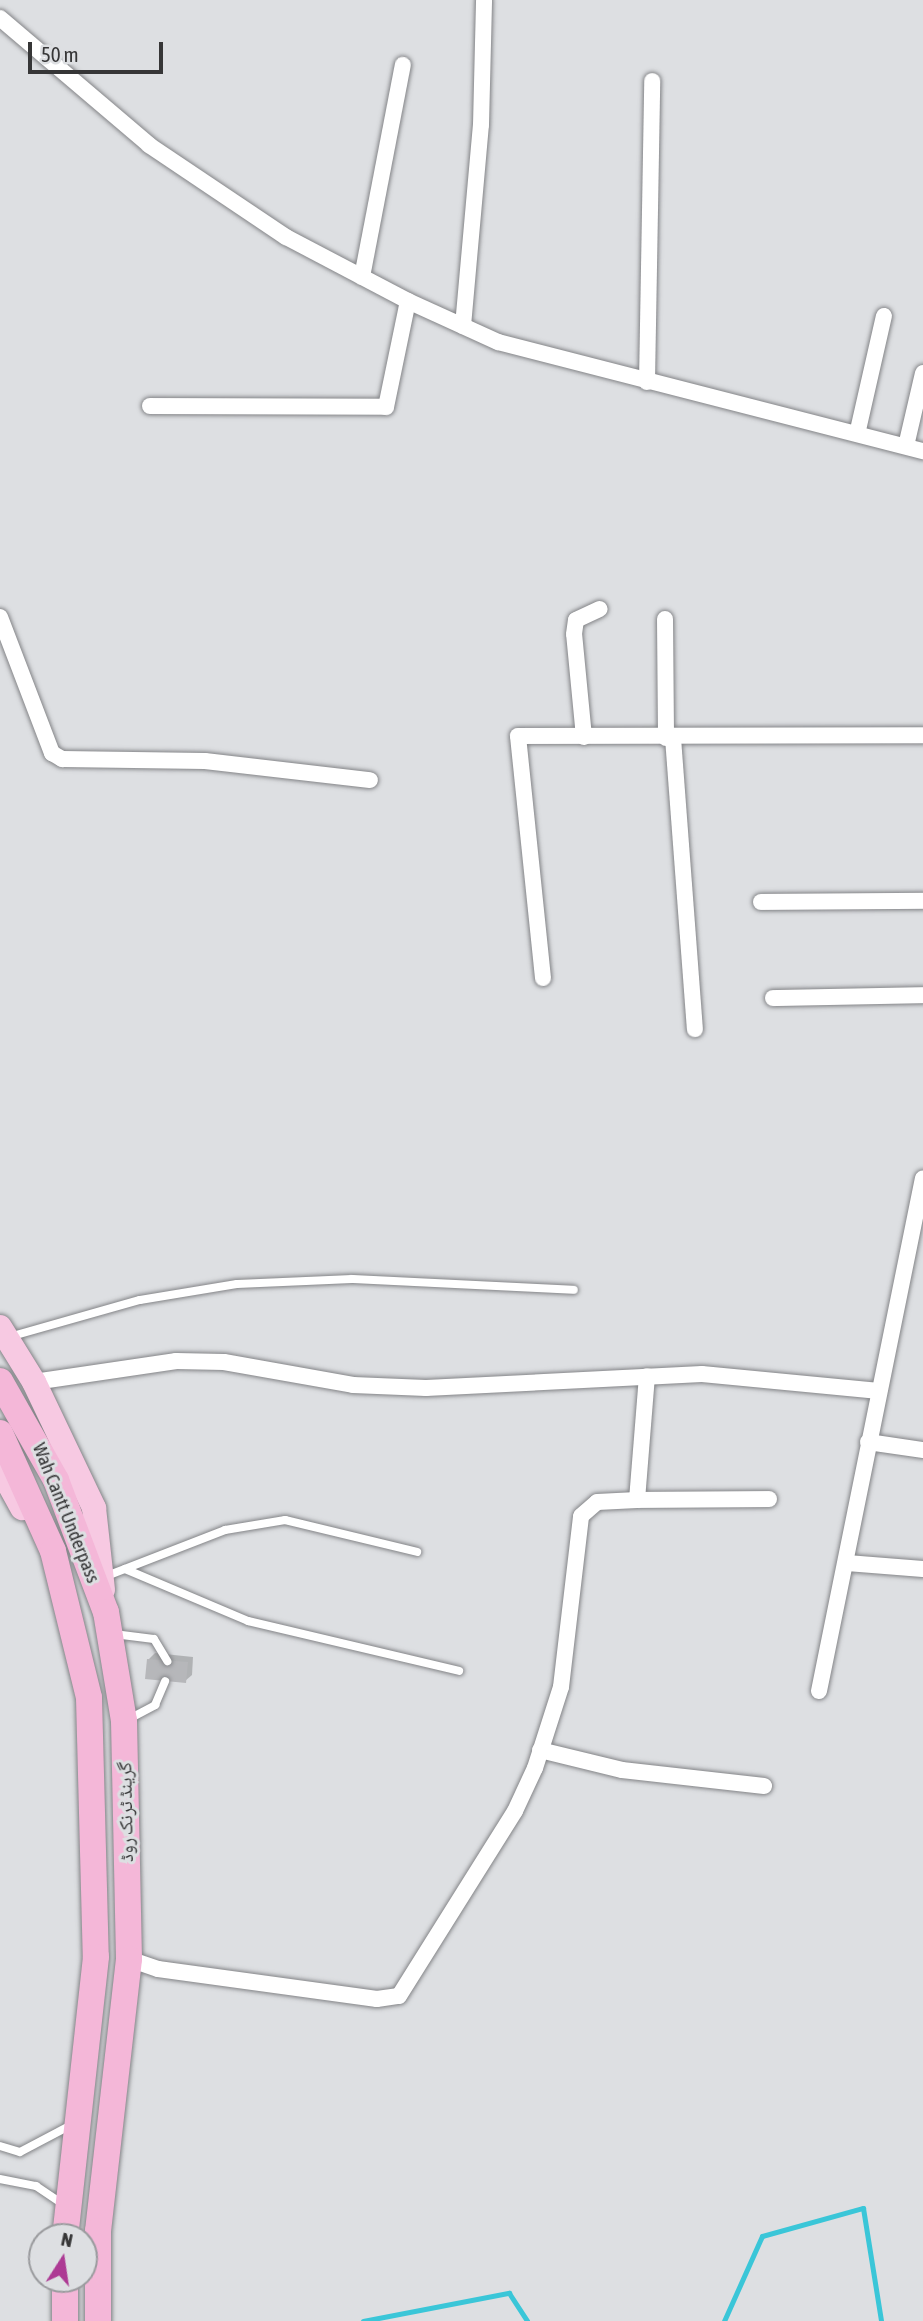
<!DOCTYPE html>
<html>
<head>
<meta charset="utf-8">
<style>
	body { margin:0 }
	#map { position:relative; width:923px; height:2321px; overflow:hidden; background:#dddfe2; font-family:"Asap Condensed","Noto Naskh Arabic",sans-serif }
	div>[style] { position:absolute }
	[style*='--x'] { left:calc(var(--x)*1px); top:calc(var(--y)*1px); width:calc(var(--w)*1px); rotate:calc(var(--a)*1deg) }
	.shadow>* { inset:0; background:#0003 }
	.stream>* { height:5px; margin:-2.5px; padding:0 2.5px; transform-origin:2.5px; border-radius:2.5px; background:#3ac6d8 }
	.building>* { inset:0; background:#b6b7ba }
	.roads { filter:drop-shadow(0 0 2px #838487) drop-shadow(0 0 2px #838487) }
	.service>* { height:8px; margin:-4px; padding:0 4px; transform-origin:4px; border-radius:4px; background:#fff }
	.minor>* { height:16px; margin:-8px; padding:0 8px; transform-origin:8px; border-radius:8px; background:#fff }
	.primary>* { height:24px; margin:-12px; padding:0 12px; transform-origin:12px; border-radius:12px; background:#f7c9e2 }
	.trunk>* { height:26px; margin:-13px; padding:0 13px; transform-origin:13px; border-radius:13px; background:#f4b7d8 }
	span { translate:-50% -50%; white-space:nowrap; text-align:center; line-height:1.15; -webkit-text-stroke:6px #dddfe2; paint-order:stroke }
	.street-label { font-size:19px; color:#363637 }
	.north { position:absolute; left:28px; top:2223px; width:70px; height:70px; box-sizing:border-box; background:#dddfe2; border:2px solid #9a9b9e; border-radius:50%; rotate:12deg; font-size:19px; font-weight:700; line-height:28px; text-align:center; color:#363637 }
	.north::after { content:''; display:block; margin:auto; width:24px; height:32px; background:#ad3a94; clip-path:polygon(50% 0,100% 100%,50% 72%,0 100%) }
	.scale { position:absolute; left:28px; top:42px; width:135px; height:32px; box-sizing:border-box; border:4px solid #363637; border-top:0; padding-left:9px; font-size:21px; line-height:24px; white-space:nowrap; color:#363637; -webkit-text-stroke:5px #dddfe2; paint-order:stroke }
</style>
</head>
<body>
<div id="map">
	<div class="shadow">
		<i style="clip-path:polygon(155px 1653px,193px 1657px,192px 1675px,185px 1681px,148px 1660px)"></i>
	</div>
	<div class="stream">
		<i style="--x:363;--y:2321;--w:149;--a:-10.9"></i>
		<i style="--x:509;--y:2293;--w:33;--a:57"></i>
		<i style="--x:724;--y:2321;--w:93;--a:-65.9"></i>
		<i style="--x:762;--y:2236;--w:105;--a:-15.5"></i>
		<i style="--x:863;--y:2208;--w:114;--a:80.9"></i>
	</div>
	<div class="building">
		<i style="clip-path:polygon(147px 1659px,188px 1662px,186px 1683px,145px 1679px)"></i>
	</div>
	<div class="roads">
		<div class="service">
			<i style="--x:9;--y:1337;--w:136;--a:-15.8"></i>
			<i style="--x:140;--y:1300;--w:98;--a:-9.4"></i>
			<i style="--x:237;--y:1284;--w:115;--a:-2.5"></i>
			<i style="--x:352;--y:1279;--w:222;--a:2.8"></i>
			<i style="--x:125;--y:1569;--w:134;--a:22.9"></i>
			<i style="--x:248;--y:1621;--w:217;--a:13.3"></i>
			<i style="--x:104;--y:1577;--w:130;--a:-21.2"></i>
			<i style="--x:225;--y:1530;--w:61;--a:-9.5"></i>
			<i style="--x:285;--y:1520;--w:136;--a:13.6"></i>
			<i style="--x:114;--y:1634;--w:40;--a:7.1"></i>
			<i style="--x:154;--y:1639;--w:26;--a:59"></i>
			<i style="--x:129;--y:1719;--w:30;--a:-28"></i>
			<i style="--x:155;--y:1705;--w:26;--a:-67"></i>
			<i style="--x:0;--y:2146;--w:21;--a:17"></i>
			<i style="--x:20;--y:2152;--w:60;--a:-27.8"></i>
			<i style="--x:0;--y:2179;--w:37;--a:11"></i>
			<i style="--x:36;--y:2186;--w:34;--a:34"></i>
		</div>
		<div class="minor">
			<i style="--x:0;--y:18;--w:196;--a:40.4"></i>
			<i style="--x:149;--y:145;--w:165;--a:33.9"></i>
			<i style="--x:286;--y:237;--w:138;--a:27.7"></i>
			<i style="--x:408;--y:301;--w:99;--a:24.5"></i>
			<i style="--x:498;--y:342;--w:439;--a:14.4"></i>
			<i style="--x:362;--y:277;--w:216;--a:-79.1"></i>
			<i style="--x:463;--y:326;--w:202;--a:-84.9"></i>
			<i style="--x:481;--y:125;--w:125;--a:-88.6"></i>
			<i style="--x:647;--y:382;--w:301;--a:-89"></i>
			<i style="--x:150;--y:406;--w:236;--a:0.2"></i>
			<i style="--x:386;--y:407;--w:108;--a:-78.3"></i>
			<i style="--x:858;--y:430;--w:117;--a:-77.2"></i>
			<i style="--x:906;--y:446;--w:75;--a:-76.9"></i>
			<i style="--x:0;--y:617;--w:146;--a:69.1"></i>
			<i style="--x:52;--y:753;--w:12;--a:31"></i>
			<i style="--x:62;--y:759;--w:143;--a:0.8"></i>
			<i style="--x:205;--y:761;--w:166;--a:6.6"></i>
			<i style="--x:665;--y:619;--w:119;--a:89.5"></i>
			<i style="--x:584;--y:737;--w:103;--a:-95.5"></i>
			<i style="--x:574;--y:634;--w:14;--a:-82"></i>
			<i style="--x:576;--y:620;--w:26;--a:-25"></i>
			<i style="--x:673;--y:738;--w:292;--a:85.7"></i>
			<i style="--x:761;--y:902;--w:162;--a:-0.4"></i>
			<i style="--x:543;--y:978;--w:243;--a:-95.9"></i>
			<i style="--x:518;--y:736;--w:405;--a:-0.1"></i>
			<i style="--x:773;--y:998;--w:150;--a:-1.1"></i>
			<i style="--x:34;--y:1382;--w:144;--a:-8.4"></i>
			<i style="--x:176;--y:1361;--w:48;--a:1.2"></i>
			<i style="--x:224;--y:1362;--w:131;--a:10.1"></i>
			<i style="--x:353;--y:1385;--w:73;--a:2.4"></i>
			<i style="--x:426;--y:1388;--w:276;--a:-2.9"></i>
			<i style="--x:702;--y:1374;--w:178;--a:5.5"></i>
			<i style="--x:868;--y:1442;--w:56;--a:8.3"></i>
			<i style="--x:637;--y:1500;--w:132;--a:-0.4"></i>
			<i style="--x:847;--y:1563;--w:76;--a:4.5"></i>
			<i style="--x:819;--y:1691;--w:523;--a:-78.54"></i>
			<i style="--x:540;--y:1750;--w:84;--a:13.7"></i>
			<i style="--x:622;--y:1770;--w:143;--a:6.4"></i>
			<i style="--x:129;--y:1959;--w:31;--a:19"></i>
			<i style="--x:158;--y:1969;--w:221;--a:7.8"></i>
			<i style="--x:377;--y:1999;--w:22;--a:-8"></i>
			<i style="--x:399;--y:1996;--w:218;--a:-57.9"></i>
			<i style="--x:515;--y:1811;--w:47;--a:-65.1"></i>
			<i style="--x:535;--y:1768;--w:85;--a:-72.2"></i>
			<i style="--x:561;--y:1687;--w:172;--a:-83.3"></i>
			<i style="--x:581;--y:1516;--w:21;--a:-41"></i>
			<i style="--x:597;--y:1502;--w:40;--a:-2.9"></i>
			<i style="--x:637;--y:1500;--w:124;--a:-85.4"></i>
		</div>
		<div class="primary">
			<i style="--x:0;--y:1327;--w:65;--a:58.3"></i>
			<i style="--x:34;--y:1382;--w:140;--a:64.5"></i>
			<i style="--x:94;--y:1508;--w:82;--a:83.7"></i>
			<i style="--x:0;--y:1468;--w:46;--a:61.2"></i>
		</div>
		<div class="trunk">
			<i style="--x:0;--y:1381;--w:114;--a:60.5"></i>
			<i style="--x:56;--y:1480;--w:141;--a:69.3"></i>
			<i style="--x:106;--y:1612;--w:110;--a:80.6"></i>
			<i style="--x:124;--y:1721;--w:238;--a:88.8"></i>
			<i style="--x:129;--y:1959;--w:274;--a:96.5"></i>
			<i style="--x:98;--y:2231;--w:90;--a:90"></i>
			<i style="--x:0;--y:1433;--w:129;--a:65.8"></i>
			<i style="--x:53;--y:1551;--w:151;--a:76.2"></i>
			<i style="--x:89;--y:1698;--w:259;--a:88.5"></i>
			<i style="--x:96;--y:1957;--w:282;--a:96.3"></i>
			<i style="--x:65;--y:2321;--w:42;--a:-90"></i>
		</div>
	</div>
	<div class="street-label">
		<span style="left:66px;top:1513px;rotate:68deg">Wah Cantt Underpass</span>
		<span style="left:126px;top:1812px;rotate:-91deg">گرینڈ ٹرنک روڈ</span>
	</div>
	<div class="north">N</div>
	<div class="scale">50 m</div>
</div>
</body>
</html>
